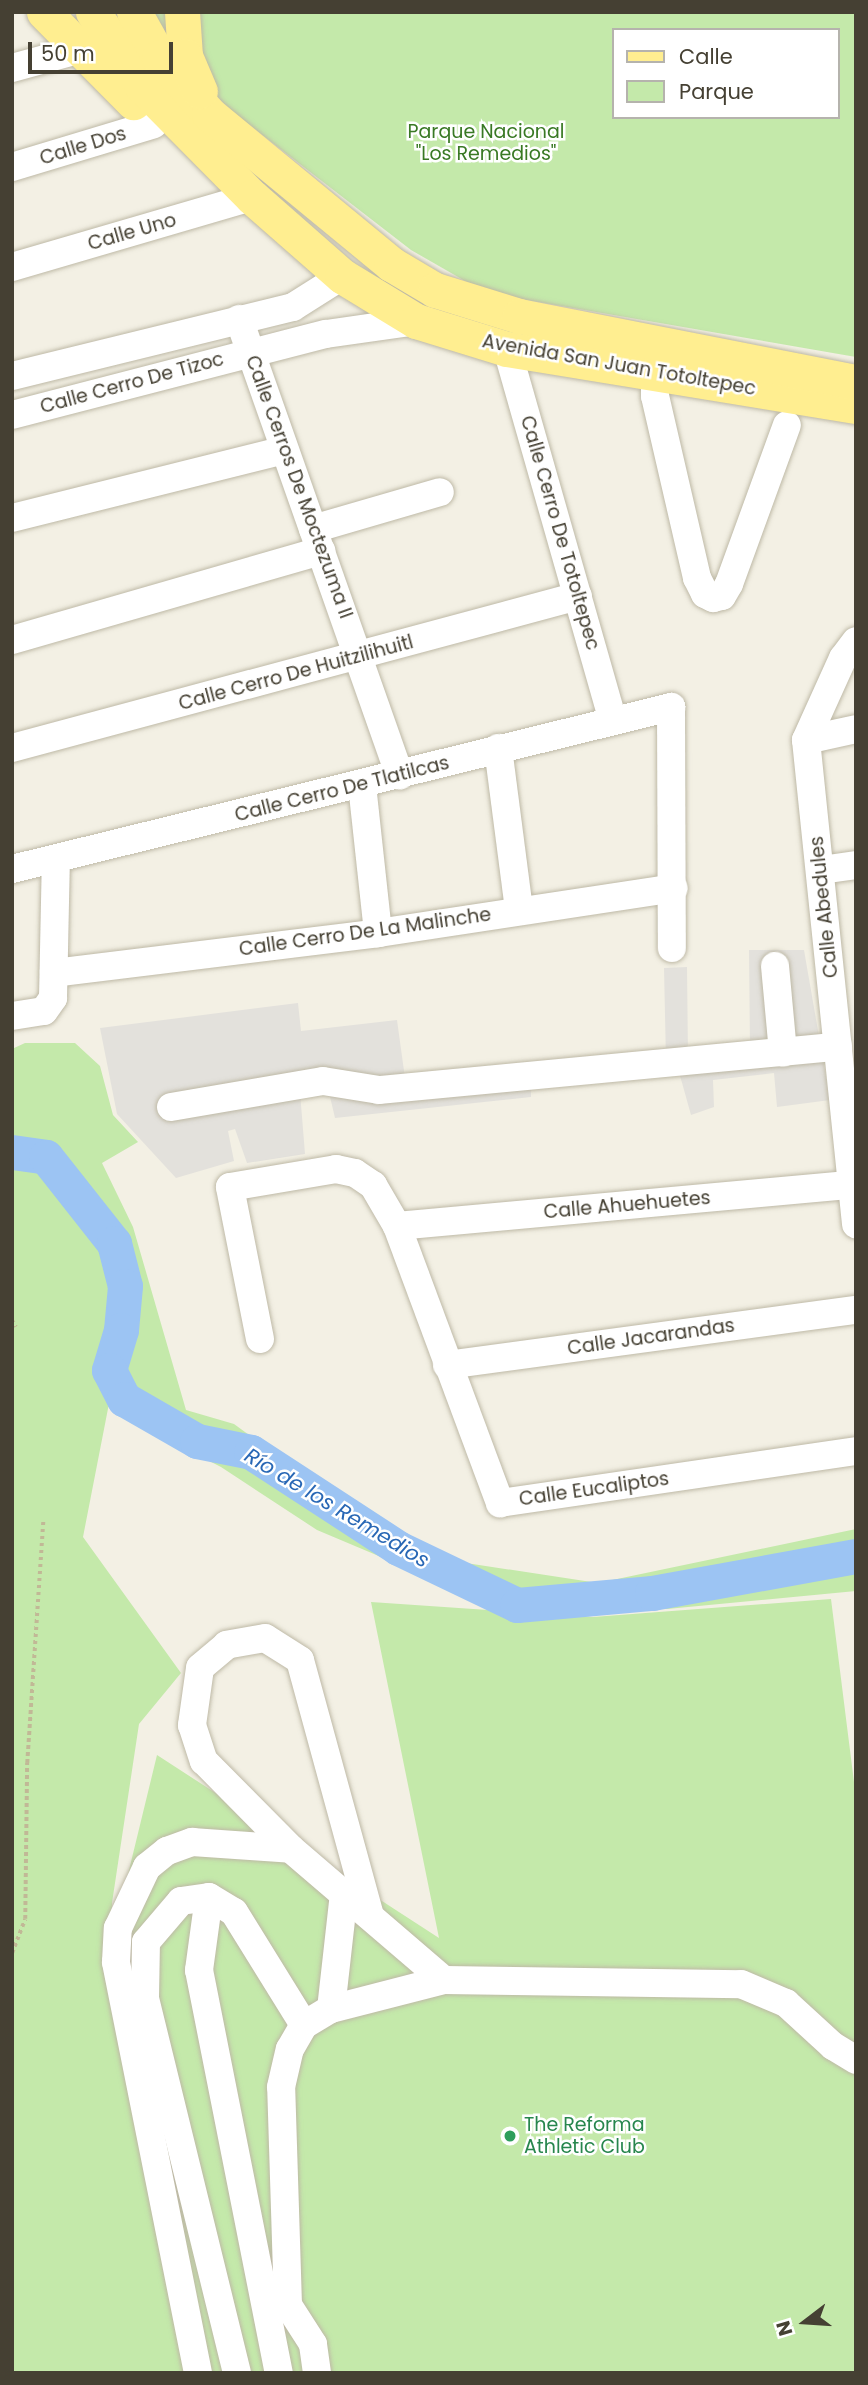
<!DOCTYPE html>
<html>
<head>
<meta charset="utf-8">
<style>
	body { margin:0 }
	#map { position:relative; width:868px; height:2385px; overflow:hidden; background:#f3f0e4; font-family:Poppins,sans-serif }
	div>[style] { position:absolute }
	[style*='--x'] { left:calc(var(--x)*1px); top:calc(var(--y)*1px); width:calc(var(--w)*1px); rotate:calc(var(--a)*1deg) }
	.green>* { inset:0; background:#c4e9aa }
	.parking>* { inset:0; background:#e3e1dc }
	.river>* { height:35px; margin:-17.5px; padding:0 17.5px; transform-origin:17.5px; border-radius:17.5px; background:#9cc4f3 }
	.path>* { height:3.5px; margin-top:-1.75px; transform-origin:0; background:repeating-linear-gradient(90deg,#c1b896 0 3.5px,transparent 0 7px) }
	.roads { filter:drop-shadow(0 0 2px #beb9a6) drop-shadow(0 0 2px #beb9a6) }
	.minor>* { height:28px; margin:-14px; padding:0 14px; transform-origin:14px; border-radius:14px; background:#fff }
	.major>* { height:35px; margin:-17.5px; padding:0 17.5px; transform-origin:17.5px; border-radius:17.5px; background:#ffee90 }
	.dots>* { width:19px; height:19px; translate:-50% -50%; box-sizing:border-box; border:4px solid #fff; border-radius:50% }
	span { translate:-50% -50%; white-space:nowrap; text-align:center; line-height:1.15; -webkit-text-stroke:5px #fff; paint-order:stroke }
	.park-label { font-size:19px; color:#397924 }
	.street-label { font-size:19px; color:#454033 }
	.leisure-label { font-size:19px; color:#27864d }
	.left { translate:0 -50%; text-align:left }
	.water-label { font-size:21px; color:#2867b5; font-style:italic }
	.frame { position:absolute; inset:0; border:14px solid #454033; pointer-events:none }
	.legend { position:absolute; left:612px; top:28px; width:228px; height:91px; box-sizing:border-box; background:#fff; border:2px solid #b5b3ad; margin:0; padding:9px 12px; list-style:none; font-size:21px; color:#454033 }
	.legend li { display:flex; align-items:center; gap:14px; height:35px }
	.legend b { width:35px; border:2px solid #b5b3ad }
	.north { position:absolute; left:770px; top:2287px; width:70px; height:70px; -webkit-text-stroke:5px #fff; paint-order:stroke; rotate:253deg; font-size:19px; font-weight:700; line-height:28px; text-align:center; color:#454033 }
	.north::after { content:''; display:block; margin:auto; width:24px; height:32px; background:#454033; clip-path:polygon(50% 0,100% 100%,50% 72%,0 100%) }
	.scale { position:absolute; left:28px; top:42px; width:145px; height:32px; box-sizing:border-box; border:4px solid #454033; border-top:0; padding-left:9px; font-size:21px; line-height:24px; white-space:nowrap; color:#454033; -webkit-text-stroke:5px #fff; paint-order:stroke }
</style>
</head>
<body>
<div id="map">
	<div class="green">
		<i style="clip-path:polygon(evenodd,144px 12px,856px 12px,856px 357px,486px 293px,411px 250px,234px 113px,161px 43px,144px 12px,614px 30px,838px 30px,838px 117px,614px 117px,614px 30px)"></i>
		<i style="clip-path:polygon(25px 1043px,75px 1043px,100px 1066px,113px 1115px,138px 1142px,102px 1163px,133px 1227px,186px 1410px,234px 1424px,297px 1470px,453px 1561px,598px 1583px,856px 1529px,856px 1591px,667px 1609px,502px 1608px,317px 1530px,221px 1467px,162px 1437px,113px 1383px,83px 1537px,181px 1673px,139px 1724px,112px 1903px,117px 2021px,194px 2373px,12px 2373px,12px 1049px)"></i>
		<i style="clip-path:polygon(831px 1599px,856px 1798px,856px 2373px,206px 2373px,122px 1899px,157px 1755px,439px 1938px,371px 1602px,593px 1617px)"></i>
	</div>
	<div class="parking">
		<i style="clip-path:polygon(749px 950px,804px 950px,830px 1100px,777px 1107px,774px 1073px,713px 1080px,714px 1107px,691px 1115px,679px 1072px,531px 1086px,531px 1097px,335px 1118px,328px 1088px,300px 1092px,305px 1154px,247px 1163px,235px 1129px,228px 1131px,234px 1161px,176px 1178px,117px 1114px,100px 1028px,298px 1003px,301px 1031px,397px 1020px,405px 1078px,666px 1061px,664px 968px,687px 967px,688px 1057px,750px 1048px)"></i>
	</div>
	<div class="river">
		<i style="--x:12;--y:1152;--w:34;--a:8"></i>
		<i style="--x:46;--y:1157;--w:110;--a:51.7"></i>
		<i style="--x:114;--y:1243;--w:44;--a:75.7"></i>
		<i style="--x:125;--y:1286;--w:44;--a:95.2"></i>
		<i style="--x:121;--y:1330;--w:42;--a:106.7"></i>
		<i style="--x:109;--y:1370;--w:33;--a:63"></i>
		<i style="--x:124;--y:1399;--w:84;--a:29.9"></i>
		<i style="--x:197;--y:1441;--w:55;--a:11.5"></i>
		<i style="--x:251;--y:1452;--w:176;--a:33.1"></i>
		<i style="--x:398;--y:1548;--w:132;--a:25.6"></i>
		<i style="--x:517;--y:1605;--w:136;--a:-5.1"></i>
		<i style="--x:652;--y:1593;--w:207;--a:-10.3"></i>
	</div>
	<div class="path">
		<i style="--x:12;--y:1320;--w:8;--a:60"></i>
		<i style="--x:12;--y:1953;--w:36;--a:-69"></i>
		<i style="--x:25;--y:1919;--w:156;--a:-89.3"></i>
		<i style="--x:27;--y:1763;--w:245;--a:-86.2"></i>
	</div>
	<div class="roads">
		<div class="minor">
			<i style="--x:12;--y:68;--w:72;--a:-15.4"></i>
			<i style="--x:12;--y:167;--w:148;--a:-16.8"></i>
			<i style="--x:12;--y:267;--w:250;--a:-16.3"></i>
			<i style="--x:239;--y:319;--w:484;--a:70.6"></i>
			<i style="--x:507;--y:349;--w:384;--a:74.1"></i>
			<i style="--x:655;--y:372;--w:24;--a:90"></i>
			<i style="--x:655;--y:396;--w:187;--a:77"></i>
			<i style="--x:697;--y:578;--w:18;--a:63"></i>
			<i style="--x:705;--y:594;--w:9;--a:27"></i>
			<i style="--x:713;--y:598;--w:9;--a:-13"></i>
			<i style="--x:722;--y:596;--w:14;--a:-60"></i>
			<i style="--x:729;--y:584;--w:169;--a:-70"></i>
			<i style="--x:12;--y:376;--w:289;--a:-13.8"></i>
			<i style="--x:293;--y:307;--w:58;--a:-32.3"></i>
			<i style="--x:12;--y:415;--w:324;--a:-14.5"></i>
			<i style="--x:326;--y:334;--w:91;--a:-8.2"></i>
			<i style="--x:12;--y:518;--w:281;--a:-14"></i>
			<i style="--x:313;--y:529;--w:132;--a:-16.2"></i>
			<i style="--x:12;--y:640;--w:322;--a:-16.1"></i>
			<i style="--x:856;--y:641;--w:21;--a:127"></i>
			<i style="--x:843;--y:658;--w:90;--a:114.3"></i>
			<i style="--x:806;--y:740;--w:487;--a:84.1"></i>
			<i style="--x:806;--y:740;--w:51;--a:-12.4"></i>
			<i style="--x:12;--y:748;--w:586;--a:-15.03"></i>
			<i style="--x:498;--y:748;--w:162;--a:82.6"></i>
			<i style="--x:362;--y:785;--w:149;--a:83.8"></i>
			<i style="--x:12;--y:869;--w:679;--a:-13.81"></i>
			<i style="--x:671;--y:707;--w:241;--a:89.8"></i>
			<i style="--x:821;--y:870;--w:35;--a:-8"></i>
			<i style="--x:775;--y:966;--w:87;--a:84.7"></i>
			<i style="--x:54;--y:973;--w:326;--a:-7"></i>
			<i style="--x:378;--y:933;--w:299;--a:-8.6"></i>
			<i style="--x:12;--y:1016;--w:32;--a:-9"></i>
			<i style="--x:44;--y:1011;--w:16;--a:-55"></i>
			<i style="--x:53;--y:998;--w:139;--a:-88.8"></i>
			<i style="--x:171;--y:1107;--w:154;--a:-9.7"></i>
			<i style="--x:323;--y:1081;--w:57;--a:9.1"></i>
			<i style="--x:379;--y:1090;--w:461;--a:-5.4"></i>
			<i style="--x:397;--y:1226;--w:461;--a:-5.2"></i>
			<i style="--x:260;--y:1339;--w:155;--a:-101.2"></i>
			<i style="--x:230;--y:1187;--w:108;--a:-9.6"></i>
			<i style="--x:336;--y:1169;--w:19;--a:12"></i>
			<i style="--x:355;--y:1173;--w:22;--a:34"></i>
			<i style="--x:373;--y:1185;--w:48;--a:59.7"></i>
			<i style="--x:397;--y:1226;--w:296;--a:69.6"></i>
			<i style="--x:500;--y:1503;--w:360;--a:-8.3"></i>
			<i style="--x:447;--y:1365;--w:413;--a:-7.7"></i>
			<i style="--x:209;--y:1897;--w:74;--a:97.8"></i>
			<i style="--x:199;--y:1970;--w:411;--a:78.8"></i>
			<i style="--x:370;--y:1916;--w:265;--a:-105.3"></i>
			<i style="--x:300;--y:1660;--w:41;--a:-147.8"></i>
			<i style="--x:265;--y:1638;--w:39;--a:170"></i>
			<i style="--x:227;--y:1645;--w:35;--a:140"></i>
			<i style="--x:200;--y:1668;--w:58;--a:98"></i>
			<i style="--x:192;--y:1725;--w:38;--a:72"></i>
			<i style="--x:204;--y:1761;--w:124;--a:45.3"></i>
			<i style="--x:291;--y:1849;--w:201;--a:40.6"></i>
			<i style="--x:444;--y:1980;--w:297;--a:0.8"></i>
			<i style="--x:741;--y:1984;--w:49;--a:22.9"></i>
			<i style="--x:786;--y:2003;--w:64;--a:42.5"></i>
			<i style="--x:833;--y:2046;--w:27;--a:31"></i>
			<i style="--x:331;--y:2009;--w:116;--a:-83.6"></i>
			<i style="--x:198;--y:2373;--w:419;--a:-101.3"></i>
			<i style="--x:116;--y:1962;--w:34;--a:-87"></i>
			<i style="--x:118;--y:1928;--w:68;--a:-64.6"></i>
			<i style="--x:147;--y:1867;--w:26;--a:-39"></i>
			<i style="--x:167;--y:1851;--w:27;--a:-20"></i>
			<i style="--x:192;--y:1842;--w:99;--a:4"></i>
			<i style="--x:237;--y:2373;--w:386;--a:-103.8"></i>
			<i style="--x:145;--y:1998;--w:56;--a:-89"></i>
			<i style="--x:146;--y:1942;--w:54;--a:-49.5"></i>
			<i style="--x:181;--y:1901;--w:28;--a:-8"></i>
			<i style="--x:209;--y:1897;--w:29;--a:31"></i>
			<i style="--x:234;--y:1912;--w:133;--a:58.2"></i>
			<i style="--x:317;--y:2373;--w:29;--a:-98"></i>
			<i style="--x:313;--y:2344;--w:46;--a:-122.7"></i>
			<i style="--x:288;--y:2305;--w:218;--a:-91.8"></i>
			<i style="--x:281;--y:2087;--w:39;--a:-77"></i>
			<i style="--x:290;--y:2049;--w:28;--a:-60"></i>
			<i style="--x:304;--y:2025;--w:31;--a:-31"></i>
			<i style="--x:331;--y:2009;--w:117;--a:-14.4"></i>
		</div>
		<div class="major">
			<i style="--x:44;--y:12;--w:127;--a:45.3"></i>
			<i style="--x:93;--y:12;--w:87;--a:56.7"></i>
			<i style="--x:141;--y:85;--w:158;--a:45.3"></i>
			<i style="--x:252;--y:197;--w:120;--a:41.3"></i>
			<i style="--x:342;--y:276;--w:87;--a:31.3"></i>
			<i style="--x:416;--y:321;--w:95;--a:17.1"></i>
			<i style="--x:507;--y:349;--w:354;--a:9.3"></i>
			<i style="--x:134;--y:12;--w:51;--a:60.9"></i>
			<i style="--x:159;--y:57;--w:76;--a:48.7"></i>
			<i style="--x:209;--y:114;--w:236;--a:39.5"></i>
			<i style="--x:391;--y:264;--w:51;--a:30.6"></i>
			<i style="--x:435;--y:290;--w:88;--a:17.2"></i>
			<i style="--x:519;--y:316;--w:343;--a:11.1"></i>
			<i style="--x:182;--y:12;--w:44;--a:86.1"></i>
			<i style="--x:185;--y:56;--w:38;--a:67"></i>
		</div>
	</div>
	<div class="dots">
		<i style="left:510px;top:2136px;background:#2e9e5b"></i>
	</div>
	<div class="park-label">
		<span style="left:486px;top:143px">Parque Nacional<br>"Los Remedios"</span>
	</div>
	<div class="street-label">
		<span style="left:83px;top:146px;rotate:-17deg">Calle Dos</span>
		<span style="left:132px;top:232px;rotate:-16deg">Calle Uno</span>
		<span style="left:619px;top:365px;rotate:10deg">Avenida San Juan Totoltepec</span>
		<span style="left:132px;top:383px;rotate:-15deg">Calle Cerro De Tizoc</span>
		<span style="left:299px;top:487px;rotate:70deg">Calle Cerros De Moctezuma II</span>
		<span style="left:560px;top:533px;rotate:74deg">Calle Cerro De Totoltepec</span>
		<span style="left:296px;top:673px;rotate:-15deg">Calle Cerro De Huitzilihuitl</span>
		<span style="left:342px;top:789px;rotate:-14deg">Calle Cerro De Tlatilcas</span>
		<span style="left:824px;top:907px;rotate:-96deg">Calle Abedules</span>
		<span style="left:365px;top:932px;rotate:-8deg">Calle Cerro De La Malinche</span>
		<span style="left:627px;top:1205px;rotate:-5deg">Calle Ahuehuetes</span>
		<span style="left:651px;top:1337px;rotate:-8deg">Calle Jacarandas</span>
		<span style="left:594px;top:1489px;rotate:-8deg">Calle Eucaliptos</span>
	</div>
	<div class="leisure-label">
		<span class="left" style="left:524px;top:2136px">The Reforma<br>Athletic Club</span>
	</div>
	<div class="water-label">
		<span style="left:337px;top:1508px;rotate:31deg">Río de los Remedios</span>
	</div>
	<div class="frame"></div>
	<ul class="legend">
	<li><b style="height:9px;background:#ffee90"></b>Calle</li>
	<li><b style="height:19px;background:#c4e9aa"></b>Parque</li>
	</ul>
	<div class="north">N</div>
	<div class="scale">50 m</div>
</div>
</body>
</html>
